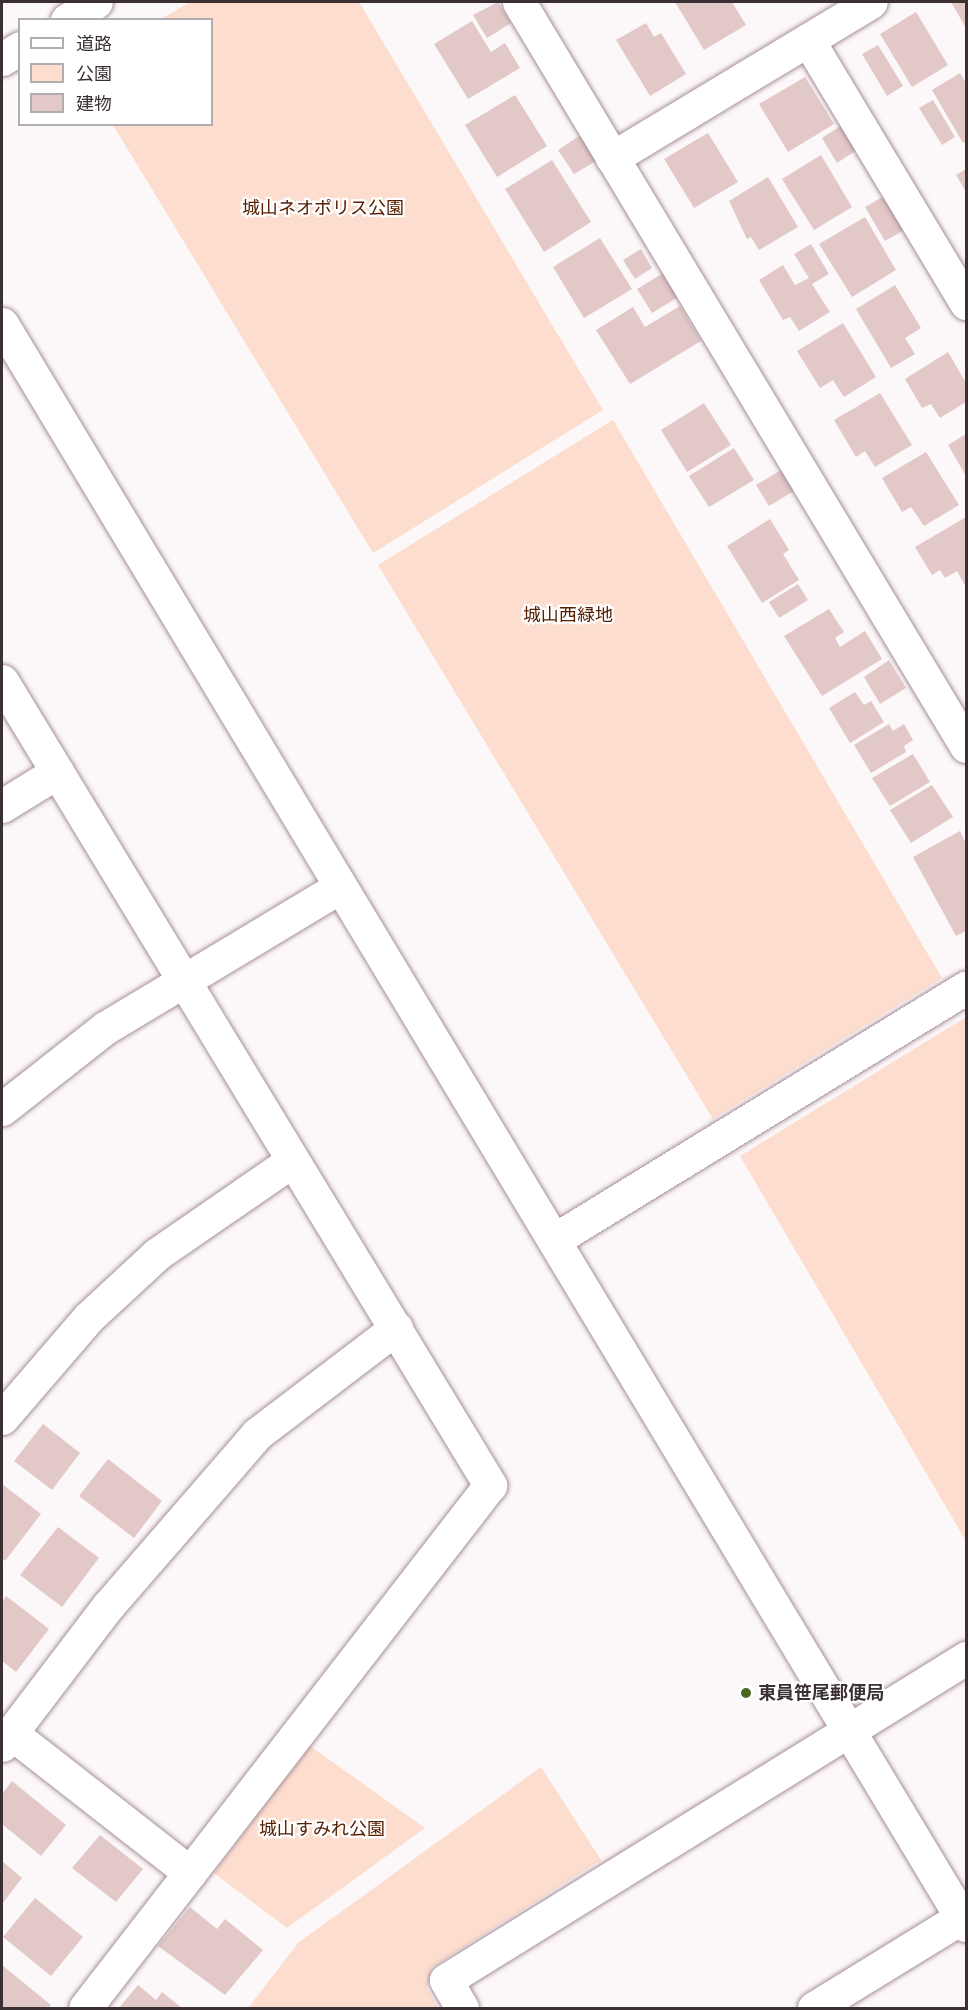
<!DOCTYPE html>
<html>
<head>
<meta charset="utf-8">
<style>
	body { margin:0 }
	#map { position:relative; width:968px; height:2010px; overflow:hidden; background:#fcf7f9; font-family:Poppins,"Noto Sans JP",sans-serif }
	div>[style] { position:absolute }
	[style*='--x'] { left:calc(var(--x)*1px); top:calc(var(--y)*1px); width:calc(var(--w)*1px); rotate:calc(var(--a)*1deg) }
	.green>* { inset:0; background:#fdddce }
	.building>* { inset:0; background:#e3c8c8 }
	.roads { filter:drop-shadow(0 0 2px #a68f99) drop-shadow(0 0 2px #a68f99) }
	.minor>* { height:33px; margin:-16.5px; padding:0 16.5px; transform-origin:16.5px; border-radius:16.5px; background:#fff }
	.tertiary>* { height:33px; margin:-16.5px; padding:0 16.5px; transform-origin:16.5px; border-radius:16.5px; background:#fff }
	.dots>* { width:16px; height:16px; translate:-50% -50%; box-sizing:border-box; border:3px solid #fff; border-radius:50% }
	span { translate:-50% -50%; white-space:nowrap; text-align:center; line-height:1.15; -webkit-text-stroke:4.5px #fff; paint-order:stroke }
	.park-label { font-size:18px; color:#562002 }
	.poi-label { font-size:18px; color:#3b3135; font-weight:700 }
	.left { translate:0 -50%; text-align:left }
	.frame { position:absolute; inset:0; border:3px solid #3b3135; pointer-events:none }
	.legend { position:absolute; left:18px; top:18px; width:195px; height:108px; box-sizing:border-box; background:#fff; border:2px solid #b1adae; margin:0; padding:8px 10px; list-style:none; font-size:18px; color:#3b3135 }
	.legend li { display:flex; align-items:center; gap:12px; height:30px }
	.legend b { width:30px; border:2px solid #b1adae }
</style>
</head>
<body>
<div id="map">
	<div class="green">
		<i style="clip-path:polygon(190px 2px,359px 2px,603px 410px,373px 553px,113px 125px,212px 124px,212px 20px,161px 19px)"></i>
		<i style="clip-path:polygon(613px 420px,942px 978px,713px 1119px,378px 565px)"></i>
		<i style="clip-path:polygon(966px 1017px,966px 1541px,740px 1156px)"></i>
		<i style="clip-path:polygon(309px 1745px,425px 1828px,287px 1928px,214px 1873px)"></i>
		<i style="clip-path:polygon(541px 1767px,601px 1860px,432px 1967px,427px 1988px,438px 2008px,248px 2008px,298px 1943px)"></i>
	</div>
	<div class="building">
		<i style="clip-path:polygon(498px 2px,511px 23px,487px 38px,473px 15px)"></i>
		<i style="clip-path:polygon(675px 2px,732px 2px,746px 25px,704px 50px)"></i>
		<i style="clip-path:polygon(951px 2px,966px 2px,966px 28px)"></i>
		<i style="clip-path:polygon(916px 12px,948px 65px,912px 87px,880px 34px)"></i>
		<i style="clip-path:polygon(472px 21px,491px 52px,505px 43px,520px 68px,468px 99px,434px 44px)"></i>
		<i style="clip-path:polygon(646px 23px,654px 37px,661px 33px,686px 74px,650px 96px,616px 40px)"></i>
		<i style="clip-path:polygon(878px 45px,903px 86px,887px 96px,862px 54px)"></i>
		<i style="clip-path:polygon(960px 73px,966px 83px,966px 141px,963px 143px,932px 90px)"></i>
		<i style="clip-path:polygon(805px 77px,834px 124px,788px 152px,759px 104px)"></i>
		<i style="clip-path:polygon(515px 95px,547px 146px,497px 177px,465px 125px)"></i>
		<i style="clip-path:polygon(933px 100px,955px 137px,942px 145px,919px 108px)"></i>
		<i style="clip-path:polygon(842px 125px,857px 150px,837px 163px,822px 138px)"></i>
		<i style="clip-path:polygon(708px 133px,738px 182px,694px 208px,664px 159px)"></i>
		<i style="clip-path:polygon(581px 135px,596px 161px,574px 174px,558px 150px)"></i>
		<i style="clip-path:polygon(821px 155px,852px 207px,814px 230px,782px 179px)"></i>
		<i style="clip-path:polygon(552px 160px,591px 222px,544px 252px,505px 189px)"></i>
		<i style="clip-path:polygon(966px 169px,966px 192px,956px 175px)"></i>
		<i style="clip-path:polygon(768px 177px,798px 227px,759px 250px,751px 237px,747px 239px,729px 201px)"></i>
		<i style="clip-path:polygon(886px 195px,906px 229px,885px 241px,865px 207px)"></i>
		<i style="clip-path:polygon(865px 217px,896px 270px,852px 297px,819px 244px)"></i>
		<i style="clip-path:polygon(600px 238px,632px 289px,584px 318px,553px 267px)"></i>
		<i style="clip-path:polygon(811px 244px,829px 274px,812px 284px,830px 312px,799px 331px,790px 317px,783px 320px,759px 280px,783px 265px,795px 285px,809px 278px,794px 254px)"></i>
		<i style="clip-path:polygon(641px 249px,652px 268px,635px 279px,623px 260px)"></i>
		<i style="clip-path:polygon(665px 272px,680px 296px,652px 313px,637px 289px)"></i>
		<i style="clip-path:polygon(895px 285px,921px 328px,905px 338px,915px 354px,891px 368px,856px 309px)"></i>
		<i style="clip-path:polygon(680px 306px,701px 341px,630px 384px,596px 330px,633px 307px,645px 327px)"></i>
		<i style="clip-path:polygon(843px 323px,876px 377px,844px 397px,833px 380px,820px 388px,797px 351px)"></i>
		<i style="clip-path:polygon(948px 352px,966px 383px,966px 402px,940px 418px,931px 404px,922px 408px,905px 379px)"></i>
		<i style="clip-path:polygon(880px 393px,912px 445px,875px 467px,865px 451px,856px 457px,834px 420px)"></i>
		<i style="clip-path:polygon(704px 403px,731px 445px,687px 472px,661px 430px)"></i>
		<i style="clip-path:polygon(966px 434px,966px 476px,948px 445px)"></i>
		<i style="clip-path:polygon(734px 448px,754px 480px,709px 507px,689px 476px)"></i>
		<i style="clip-path:polygon(926px 452px,959px 505px,924px 526px,911px 507px,902px 512px,882px 478px)"></i>
		<i style="clip-path:polygon(781px 470px,794px 491px,769px 506px,756px 485px)"></i>
		<i style="clip-path:polygon(966px 517px,966px 587px,957px 571px,945px 578px,940px 570px,932px 575px,915px 547px)"></i>
		<i style="clip-path:polygon(770px 519px,789px 550px,783px 554px,799px 580px,762px 603px,727px 546px)"></i>
		<i style="clip-path:polygon(798px 584px,808px 600px,779px 618px,769px 602px)"></i>
		<i style="clip-path:polygon(829px 609px,844px 632px,835px 638px,840px 647px,865px 631px,882px 659px,822px 696px,784px 636px)"></i>
		<i style="clip-path:polygon(889px 660px,906px 688px,880px 704px,864px 677px)"></i>
		<i style="clip-path:polygon(855px 692px,864px 705px,871px 701px,884px 722px,850px 743px,829px 708px)"></i>
		<i style="clip-path:polygon(889px 724px,893px 731px,904px 724px,913px 740px,904px 746px,906px 752px,871px 773px,854px 745px)"></i>
		<i style="clip-path:polygon(913px 754px,930px 782px,890px 806px,872px 778px)"></i>
		<i style="clip-path:polygon(932px 785px,953px 817px,911px 843px,890px 810px)"></i>
		<i style="clip-path:polygon(960px 831px,966px 844px,966px 931px,956px 936px,913px 857px)"></i>
		<i style="clip-path:polygon(43px 1424px,80px 1453px,52px 1490px,14px 1461px)"></i>
		<i style="clip-path:polygon(108px 1459px,162px 1501px,134px 1538px,79px 1496px)"></i>
		<i style="clip-path:polygon(2px 1484px,41px 1514px,5px 1561px,2px 1558px)"></i>
		<i style="clip-path:polygon(58px 1527px,99px 1558px,62px 1607px,20px 1575px)"></i>
		<i style="clip-path:polygon(6px 1596px,49px 1629px,16px 1672px,2px 1661px,2px 1602px)"></i>
		<i style="clip-path:polygon(12px 1781px,66px 1825px,41px 1856px,2px 1824px,2px 1794px)"></i>
		<i style="clip-path:polygon(100px 1835px,143px 1869px,116px 1902px,72px 1868px)"></i>
		<i style="clip-path:polygon(2px 1861px,22px 1878px,2px 1904px)"></i>
		<i style="clip-path:polygon(35px 1898px,83px 1937px,51px 1976px,3px 1937px)"></i>
		<i style="clip-path:polygon(190px 1907px,217px 1929px,225px 1919px,263px 1950px,225px 1995px,158px 1946px)"></i>
		<i style="clip-path:polygon(2px 1965px,51px 2005px,48px 2008px,2px 2008px)"></i>
		<i style="clip-path:polygon(138px 1985px,156px 2000px,162px 1992px,182px 2008px,119px 2008px)"></i>
	</div>
	<div class="roads">
		<div class="minor">
			<i style="--x:519;--y:2;--w:868;--a:59"></i>
			<i style="--x:808;--y:40;--w:307;--a:59"></i>
			<i style="--x:612;--y:158;--w:302;--a:-31.1"></i>
			<i style="--x:2;--y:681;--w:941;--a:58.74"></i>
			<i style="--x:490;--y:1485;--w:661;--a:127.75"></i>
			<i style="--x:2;--y:806;--w:65;--a:-31.7"></i>
			<i style="--x:2;--y:1109;--w:131;--a:-38.2"></i>
			<i style="--x:105;--y:1028;--w:274;--a:-31"></i>
			<i style="--x:554;--y:1240;--w:483;--a:-31.5"></i>
			<i style="--x:2;--y:1418;--w:132;--a:-49.3"></i>
			<i style="--x:88;--y:1318;--w:94;--a:-42.8"></i>
			<i style="--x:157;--y:1254;--w:164;--a:-34.6"></i>
			<i style="--x:11;--y:1733;--w:227;--a:38"></i>
			<i style="--x:2;--y:1745;--w:175;--a:-52.7"></i>
			<i style="--x:108;--y:1606;--w:228;--a:-49.1"></i>
			<i style="--x:257;--y:1434;--w:175;--a:-37.3"></i>
			<i style="--x:462;--y:2008;--w:32;--a:-120"></i>
			<i style="--x:446;--y:1980;--w:612;--a:-31.77"></i>
			<i style="--x:814;--y:2008;--w:174;--a:-31.6"></i>
		</div>
		<div class="tertiary">
			<i style="--x:67;--y:20;--w:34;--a:-32"></i>
			<i style="--x:2;--y:59;--w:21;--a:-31"></i>
			<i style="--x:2;--y:324;--w:1869;--a:58.95"></i>
		</div>
	</div>
	<div class="dots">
		<i style="left:746px;top:1693px;background:#4b691e"></i>
	</div>
	<div class="park-label">
		<span style="left:323px;top:208px">城山ネオポリス公園</span>
		<span style="left:568px;top:615px">城山西緑地</span>
		<span style="left:322px;top:1829px">城山すみれ公園</span>
	</div>
	<div class="poi-label">
		<span class="left" style="left:758px;top:1693px">東員笹尾郵便局</span>
	</div>
	<div class="frame"></div>
	<ul class="legend">
	<li><b style="height:8px;background:#fff"></b>道路</li>
	<li><b style="height:16px;background:#fdddce"></b>公園</li>
	<li><b style="height:16px;background:#e3c8c8"></b>建物</li>
	</ul>
</div>
</body>
</html>
